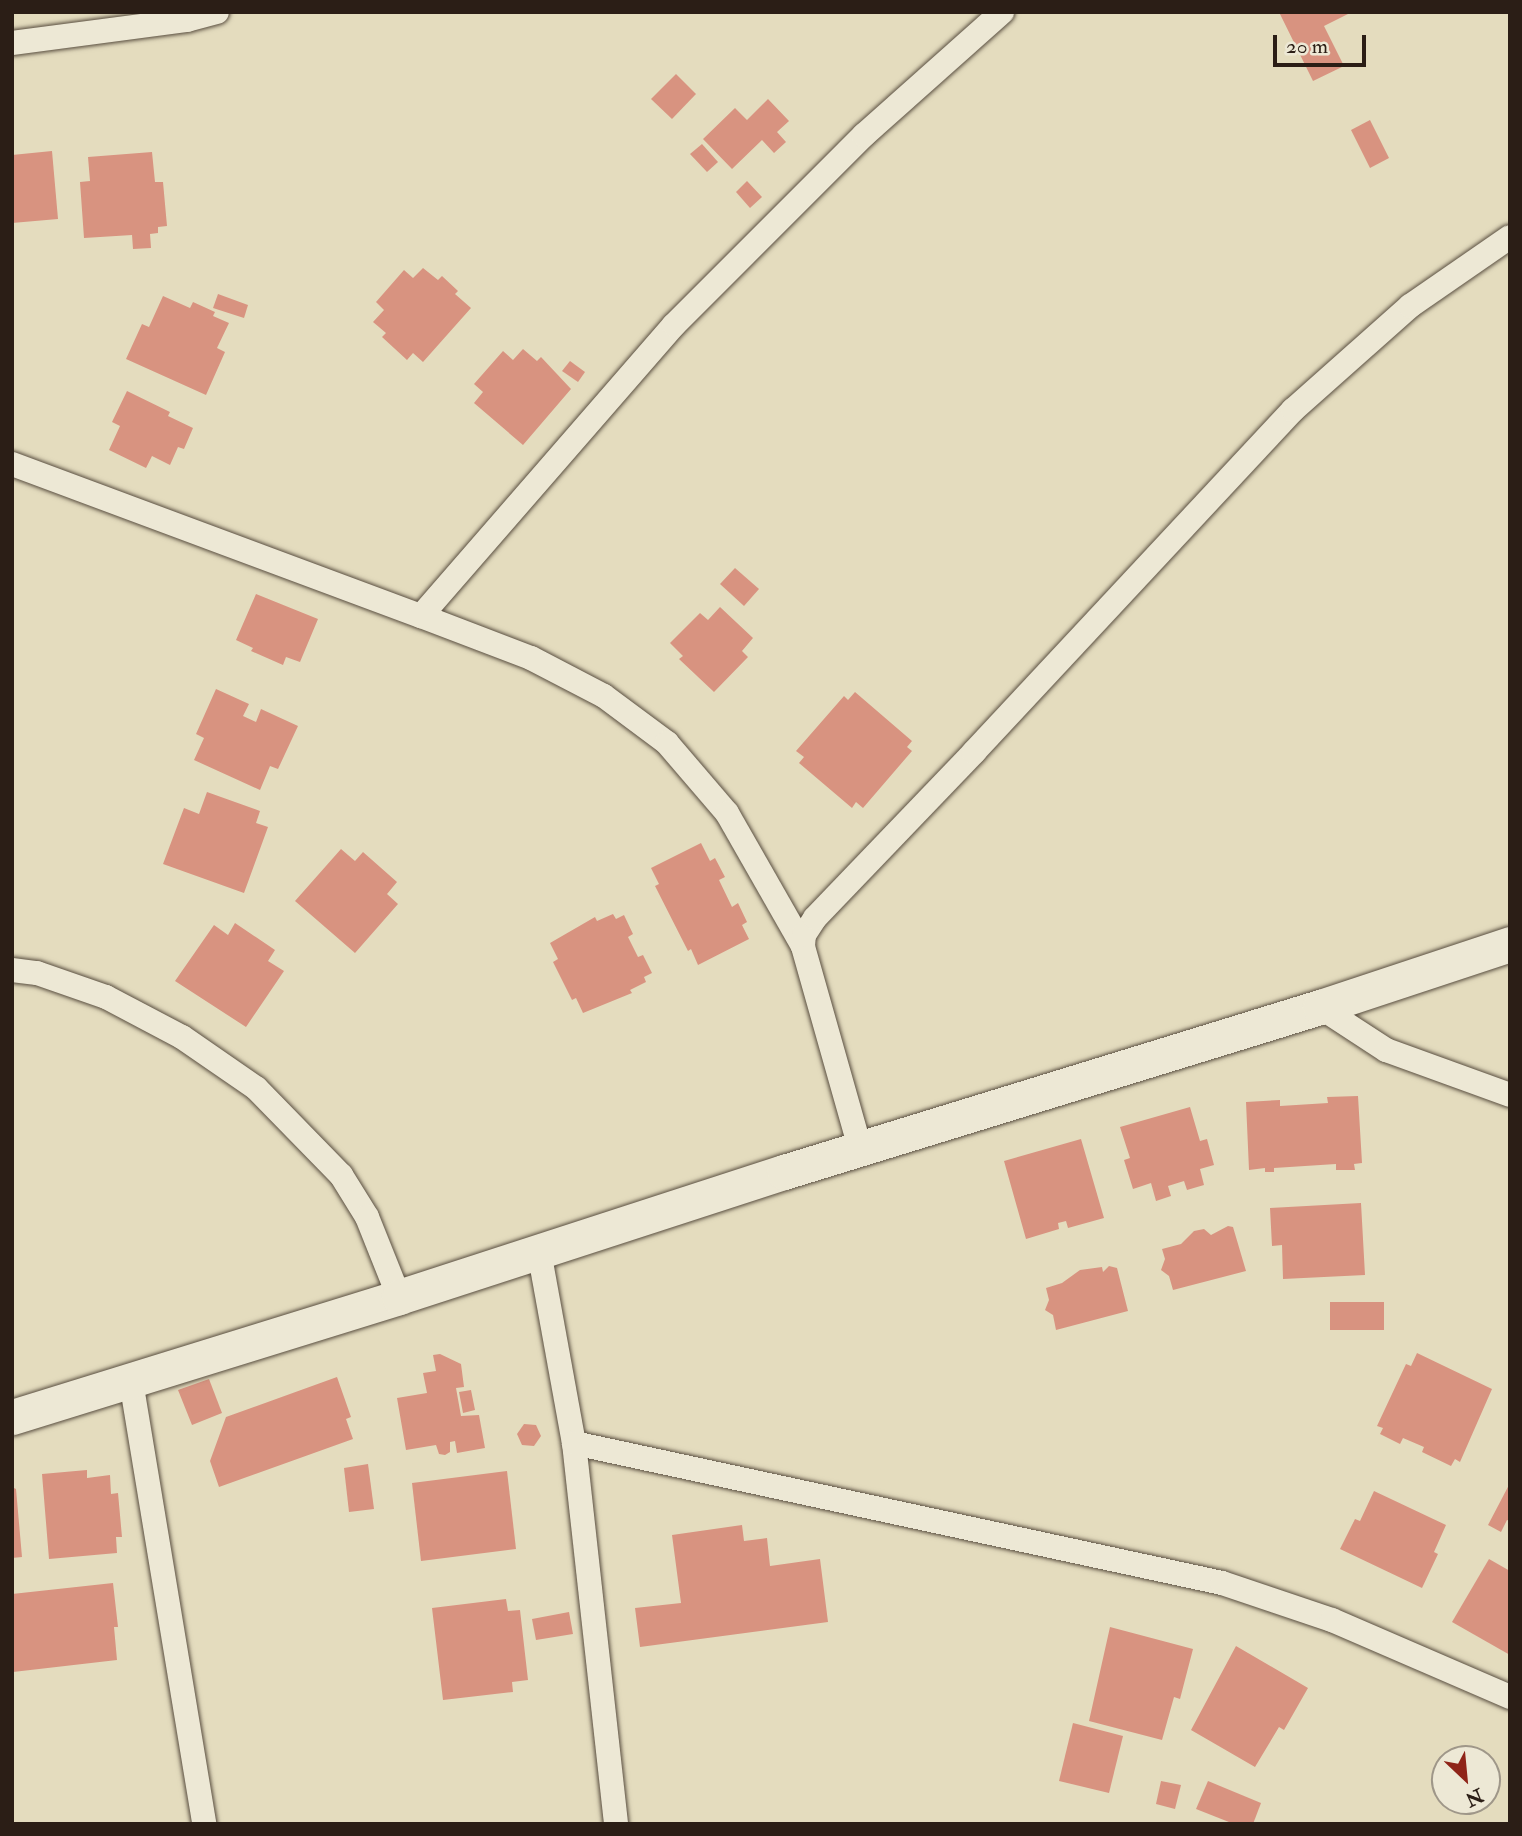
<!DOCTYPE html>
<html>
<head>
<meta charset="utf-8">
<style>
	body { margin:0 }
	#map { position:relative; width:1522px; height:1836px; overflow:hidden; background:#e4dcbe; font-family:"IM FELL Double Pica",serif }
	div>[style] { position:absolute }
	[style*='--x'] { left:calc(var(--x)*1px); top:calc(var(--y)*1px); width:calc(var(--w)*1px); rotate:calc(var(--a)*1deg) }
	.building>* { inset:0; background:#d89380 }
	.roads { filter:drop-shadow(0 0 2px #594e40) drop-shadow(0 0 2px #594e40) }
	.street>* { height:24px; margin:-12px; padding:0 12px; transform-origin:12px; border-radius:12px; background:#ede8d5 }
	.secondary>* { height:35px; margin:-17.5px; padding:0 17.5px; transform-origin:17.5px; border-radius:17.5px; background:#ede8d5 }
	span { translate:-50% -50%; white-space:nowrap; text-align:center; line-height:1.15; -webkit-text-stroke:7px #ede8d5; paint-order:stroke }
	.frame { position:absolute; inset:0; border:14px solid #2b1e16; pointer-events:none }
	.north { position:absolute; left:1431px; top:1745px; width:70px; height:70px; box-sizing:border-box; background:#ede8d5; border:2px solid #9f9789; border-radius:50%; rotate:154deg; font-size:19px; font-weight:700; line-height:28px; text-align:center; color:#2b1e16 }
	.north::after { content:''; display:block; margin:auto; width:24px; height:32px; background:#8f2418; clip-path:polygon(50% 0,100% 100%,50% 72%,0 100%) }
	.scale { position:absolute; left:1273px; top:35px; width:93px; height:32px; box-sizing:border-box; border:4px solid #2b1e16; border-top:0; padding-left:9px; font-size:21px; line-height:24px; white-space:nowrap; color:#2b1e16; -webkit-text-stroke:5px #ede8d5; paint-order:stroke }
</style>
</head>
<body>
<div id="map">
	<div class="building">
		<i style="clip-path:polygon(1279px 12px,1352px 12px,1324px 26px,1344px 66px,1313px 81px)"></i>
		<i style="clip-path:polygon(676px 74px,696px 94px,672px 119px,651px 99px)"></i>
		<i style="clip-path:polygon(768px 99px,789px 121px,777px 132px,786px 142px,774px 153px,762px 140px,732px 169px,703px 139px,735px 108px,747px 120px)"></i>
		<i style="clip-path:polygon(1370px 120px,1389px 158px,1370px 168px,1351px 130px)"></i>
		<i style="clip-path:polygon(702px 144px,718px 162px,707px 172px,690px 154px)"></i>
		<i style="clip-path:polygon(52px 151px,58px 219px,12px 223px,12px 155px)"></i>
		<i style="clip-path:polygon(152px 152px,155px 182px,163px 182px,167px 226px,158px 227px,158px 233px,150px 234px,151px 248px,133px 249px,132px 235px,84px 238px,80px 182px,90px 181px,88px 157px)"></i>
		<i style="clip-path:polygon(747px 181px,762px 197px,750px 208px,736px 192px)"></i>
		<i style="clip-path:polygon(423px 268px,438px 280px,442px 276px,458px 291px,455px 294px,471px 308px,423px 362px,413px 353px,407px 360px,382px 337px,386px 333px,373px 322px,384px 310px,376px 302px,404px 270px,413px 278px)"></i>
		<i style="clip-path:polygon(218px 294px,248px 305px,244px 318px,213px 308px)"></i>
		<i style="clip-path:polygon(163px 296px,190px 308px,193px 302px,215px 312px,213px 316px,229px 323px,217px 348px,225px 352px,206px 395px,126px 359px,142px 324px,149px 327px)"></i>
		<i style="clip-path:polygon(523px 349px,537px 361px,541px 357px,571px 389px,523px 445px,474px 403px,483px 392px,474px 384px,503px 351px,513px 360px)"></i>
		<i style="clip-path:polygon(570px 361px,585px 372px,578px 382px,562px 371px)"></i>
		<i style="clip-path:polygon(127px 391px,170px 412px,168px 416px,193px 428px,184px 449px,178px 447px,170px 465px,152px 456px,146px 468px,109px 450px,120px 426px,112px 422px)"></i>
		<i style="clip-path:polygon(735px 568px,759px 589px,744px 606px,720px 584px)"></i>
		<i style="clip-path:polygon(256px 594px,318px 619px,300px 662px,286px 657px,283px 665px,251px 651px,253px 648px,236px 640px)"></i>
		<i style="clip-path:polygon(720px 607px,753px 638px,742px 651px,748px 657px,714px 692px,679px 659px,683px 656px,670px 643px,700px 613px,708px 620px)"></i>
		<i style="clip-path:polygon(216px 689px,249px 704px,243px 716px,256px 722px,261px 709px,298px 726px,278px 769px,270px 766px,260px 790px,194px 760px,204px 738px,196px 734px)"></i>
		<i style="clip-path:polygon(855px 692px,912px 741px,907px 747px,912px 751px,863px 808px,856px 802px,852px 808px,799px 763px,804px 757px,796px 751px,844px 696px,848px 700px)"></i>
		<i style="clip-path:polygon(207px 792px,260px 811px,256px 823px,268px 827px,244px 893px,163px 864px,184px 808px,199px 814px)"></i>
		<i style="clip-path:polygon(701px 843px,710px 861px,715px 858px,725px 877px,719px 880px,732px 907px,738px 903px,747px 922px,742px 925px,749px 939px,698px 965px,691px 949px,688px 951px,655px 886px,659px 884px,651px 868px)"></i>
		<i style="clip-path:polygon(341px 849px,355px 861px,363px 852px,397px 882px,387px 894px,398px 904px,355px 953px,295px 901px)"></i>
		<i style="clip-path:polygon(613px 914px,616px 919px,624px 915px,633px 934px,628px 937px,638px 957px,643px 955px,652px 973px,644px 977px,646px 982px,630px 990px,632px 993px,583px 1013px,576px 998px,572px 1000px,553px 962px,558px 959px,550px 943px,595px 917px,597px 921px)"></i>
		<i style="clip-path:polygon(235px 923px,275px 950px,268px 961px,284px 971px,246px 1027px,175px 981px,214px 925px,228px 935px)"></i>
		<i style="clip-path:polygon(1358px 1096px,1362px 1163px,1354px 1164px,1355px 1170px,1336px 1170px,1336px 1164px,1274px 1168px,1274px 1172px,1265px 1172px,1265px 1168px,1249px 1170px,1246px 1102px,1280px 1100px,1280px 1106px,1328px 1103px,1327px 1097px)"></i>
		<i style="clip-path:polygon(1190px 1107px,1200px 1141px,1207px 1139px,1214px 1165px,1200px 1169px,1204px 1185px,1187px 1190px,1184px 1181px,1168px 1186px,1171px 1196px,1156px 1201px,1151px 1183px,1133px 1189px,1124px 1160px,1130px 1158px,1120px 1127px)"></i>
		<i style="clip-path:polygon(1081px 1139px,1104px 1218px,1068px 1228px,1066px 1221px,1058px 1223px,1059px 1229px,1026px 1239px,1004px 1161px)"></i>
		<i style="clip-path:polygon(1361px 1203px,1365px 1275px,1283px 1279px,1282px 1245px,1272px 1246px,1270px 1208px)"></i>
		<i style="clip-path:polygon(1228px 1226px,1233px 1227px,1246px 1271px,1173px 1290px,1169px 1276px,1161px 1270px,1165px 1259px,1162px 1249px,1181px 1244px,1194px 1231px,1204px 1229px,1211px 1235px)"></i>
		<i style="clip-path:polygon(1109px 1266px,1117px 1268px,1128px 1311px,1056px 1330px,1053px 1315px,1045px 1310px,1049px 1300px,1046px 1288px,1062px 1283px,1080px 1270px,1102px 1267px,1103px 1272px)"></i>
		<i style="clip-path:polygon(1330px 1302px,1384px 1302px,1384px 1330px,1330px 1330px)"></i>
		<i style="clip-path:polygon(1417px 1353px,1492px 1389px,1460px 1462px,1455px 1459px,1451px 1466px,1422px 1452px,1424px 1447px,1403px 1438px,1400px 1444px,1380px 1434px,1383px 1428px,1377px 1426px,1406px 1364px,1411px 1366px)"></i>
		<i style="clip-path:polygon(440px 1354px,461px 1364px,464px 1387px,456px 1388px,461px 1416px,479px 1415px,485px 1448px,457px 1453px,455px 1441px,450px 1442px,450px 1452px,445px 1455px,439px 1454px,436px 1445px,406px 1450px,397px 1398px,427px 1393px,423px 1373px,436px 1371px,433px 1355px)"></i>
		<i style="clip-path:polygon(337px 1377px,351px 1417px,346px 1419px,353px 1439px,219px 1487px,210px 1461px,226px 1417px)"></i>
		<i style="clip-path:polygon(209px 1379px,222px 1413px,192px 1425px,178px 1390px)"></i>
		<i style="clip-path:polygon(471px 1390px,475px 1410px,463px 1413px,459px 1392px)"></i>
		<i style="clip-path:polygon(524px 1424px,536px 1425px,541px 1436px,534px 1446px,522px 1445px,517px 1434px)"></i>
		<i style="clip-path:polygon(368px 1464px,374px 1509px,349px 1512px,344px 1468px)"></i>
		<i style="clip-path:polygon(87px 1470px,87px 1478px,110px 1475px,111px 1494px,118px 1493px,122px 1537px,116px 1537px,117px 1553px,49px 1559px,42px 1474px)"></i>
		<i style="clip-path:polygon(507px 1471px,516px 1549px,421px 1561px,412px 1483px)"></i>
		<i style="clip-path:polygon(1510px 1483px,1510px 1521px,1507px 1520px,1501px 1532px,1488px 1525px)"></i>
		<i style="clip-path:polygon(12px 1487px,16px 1489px,22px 1557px,12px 1558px)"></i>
		<i style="clip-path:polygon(1374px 1491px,1446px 1525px,1434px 1552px,1438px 1554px,1422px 1588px,1340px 1549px,1355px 1519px,1360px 1521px)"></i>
		<i style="clip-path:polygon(742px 1525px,744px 1541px,767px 1538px,770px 1566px,820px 1559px,828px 1622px,640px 1647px,635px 1608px,681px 1603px,672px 1535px)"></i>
		<i style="clip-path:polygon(1489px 1559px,1510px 1571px,1510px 1655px,1452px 1622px)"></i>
		<i style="clip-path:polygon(113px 1583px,118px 1627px,114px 1627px,117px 1660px,13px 1672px,12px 1594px)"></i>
		<i style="clip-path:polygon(506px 1599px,508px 1611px,520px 1610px,528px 1680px,512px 1682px,513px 1692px,443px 1700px,432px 1608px)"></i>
		<i style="clip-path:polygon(569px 1612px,573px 1634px,536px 1640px,532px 1619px)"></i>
		<i style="clip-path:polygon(1110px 1627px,1193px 1649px,1180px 1699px,1174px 1697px,1162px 1740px,1089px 1721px)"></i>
		<i style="clip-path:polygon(1236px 1646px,1308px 1688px,1284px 1730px,1279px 1727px,1255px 1767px,1191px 1730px)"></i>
		<i style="clip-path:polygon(1073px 1723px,1123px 1736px,1109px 1793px,1059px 1781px)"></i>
		<i style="clip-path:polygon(1161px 1781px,1181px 1785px,1175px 1809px,1156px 1804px)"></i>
		<i style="clip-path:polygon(1208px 1781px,1261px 1803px,1253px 1824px,1234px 1824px,1196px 1809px)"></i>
	</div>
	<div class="roads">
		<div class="street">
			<i style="--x:12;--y:43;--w:177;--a:-7.5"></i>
			<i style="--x:187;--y:20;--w:31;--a:-15"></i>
			<i style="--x:12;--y:464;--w:436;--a:20.4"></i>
			<i style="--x:421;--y:616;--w:386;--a:-49"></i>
			<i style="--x:674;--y:325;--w:269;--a:-45"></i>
			<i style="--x:864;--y:135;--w:185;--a:-41.7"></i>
			<i style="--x:421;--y:616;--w:118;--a:20.9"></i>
			<i style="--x:531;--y:658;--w:82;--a:27.5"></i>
			<i style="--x:604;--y:696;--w:79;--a:36.7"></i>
			<i style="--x:667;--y:743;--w:92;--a:49.4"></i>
			<i style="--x:727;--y:813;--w:153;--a:60.3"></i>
			<i style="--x:12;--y:970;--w:25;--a:7"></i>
			<i style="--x:37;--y:973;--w:73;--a:19.2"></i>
			<i style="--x:106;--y:997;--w:86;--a:27.8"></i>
			<i style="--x:182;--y:1037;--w:90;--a:34.6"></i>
			<i style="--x:256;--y:1088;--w:122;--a:45.7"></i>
			<i style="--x:341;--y:1175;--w:49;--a:58.2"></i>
			<i style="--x:367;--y:1217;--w:86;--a:68.2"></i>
			<i style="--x:1320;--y:1007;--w:79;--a:33.1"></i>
			<i style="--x:1386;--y:1050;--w:132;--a:19.9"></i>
			<i style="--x:860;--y:1148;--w:210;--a:-105.8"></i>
			<i style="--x:803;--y:946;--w:11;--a:-85"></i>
			<i style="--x:804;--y:935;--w:20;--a:-57"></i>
			<i style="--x:815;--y:918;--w:230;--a:-46.2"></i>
			<i style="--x:974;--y:752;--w:468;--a:-47"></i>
			<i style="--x:1293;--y:410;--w:157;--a:-41.6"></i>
			<i style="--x:1410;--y:306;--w:121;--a:-34.6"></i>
			<i style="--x:539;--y:1251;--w:195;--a:79.7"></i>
			<i style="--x:574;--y:1443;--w:383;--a:83.7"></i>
			<i style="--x:131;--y:1381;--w:449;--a:80.6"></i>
			<i style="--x:574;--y:1443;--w:663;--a:12.19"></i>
			<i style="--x:1222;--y:1583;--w:116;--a:18.6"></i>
			<i style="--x:1332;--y:1620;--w:194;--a:23.4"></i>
		</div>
		<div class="secondary">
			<i style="--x:12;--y:1417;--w:405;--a:-17.2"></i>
			<i style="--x:399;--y:1297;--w:405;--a:-18"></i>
			<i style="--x:784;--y:1172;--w:561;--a:-17.11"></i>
			<i style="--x:1320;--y:1007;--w:200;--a:-18.3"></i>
		</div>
	</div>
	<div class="frame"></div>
	<div class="north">N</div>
	<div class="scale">20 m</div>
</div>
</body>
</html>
